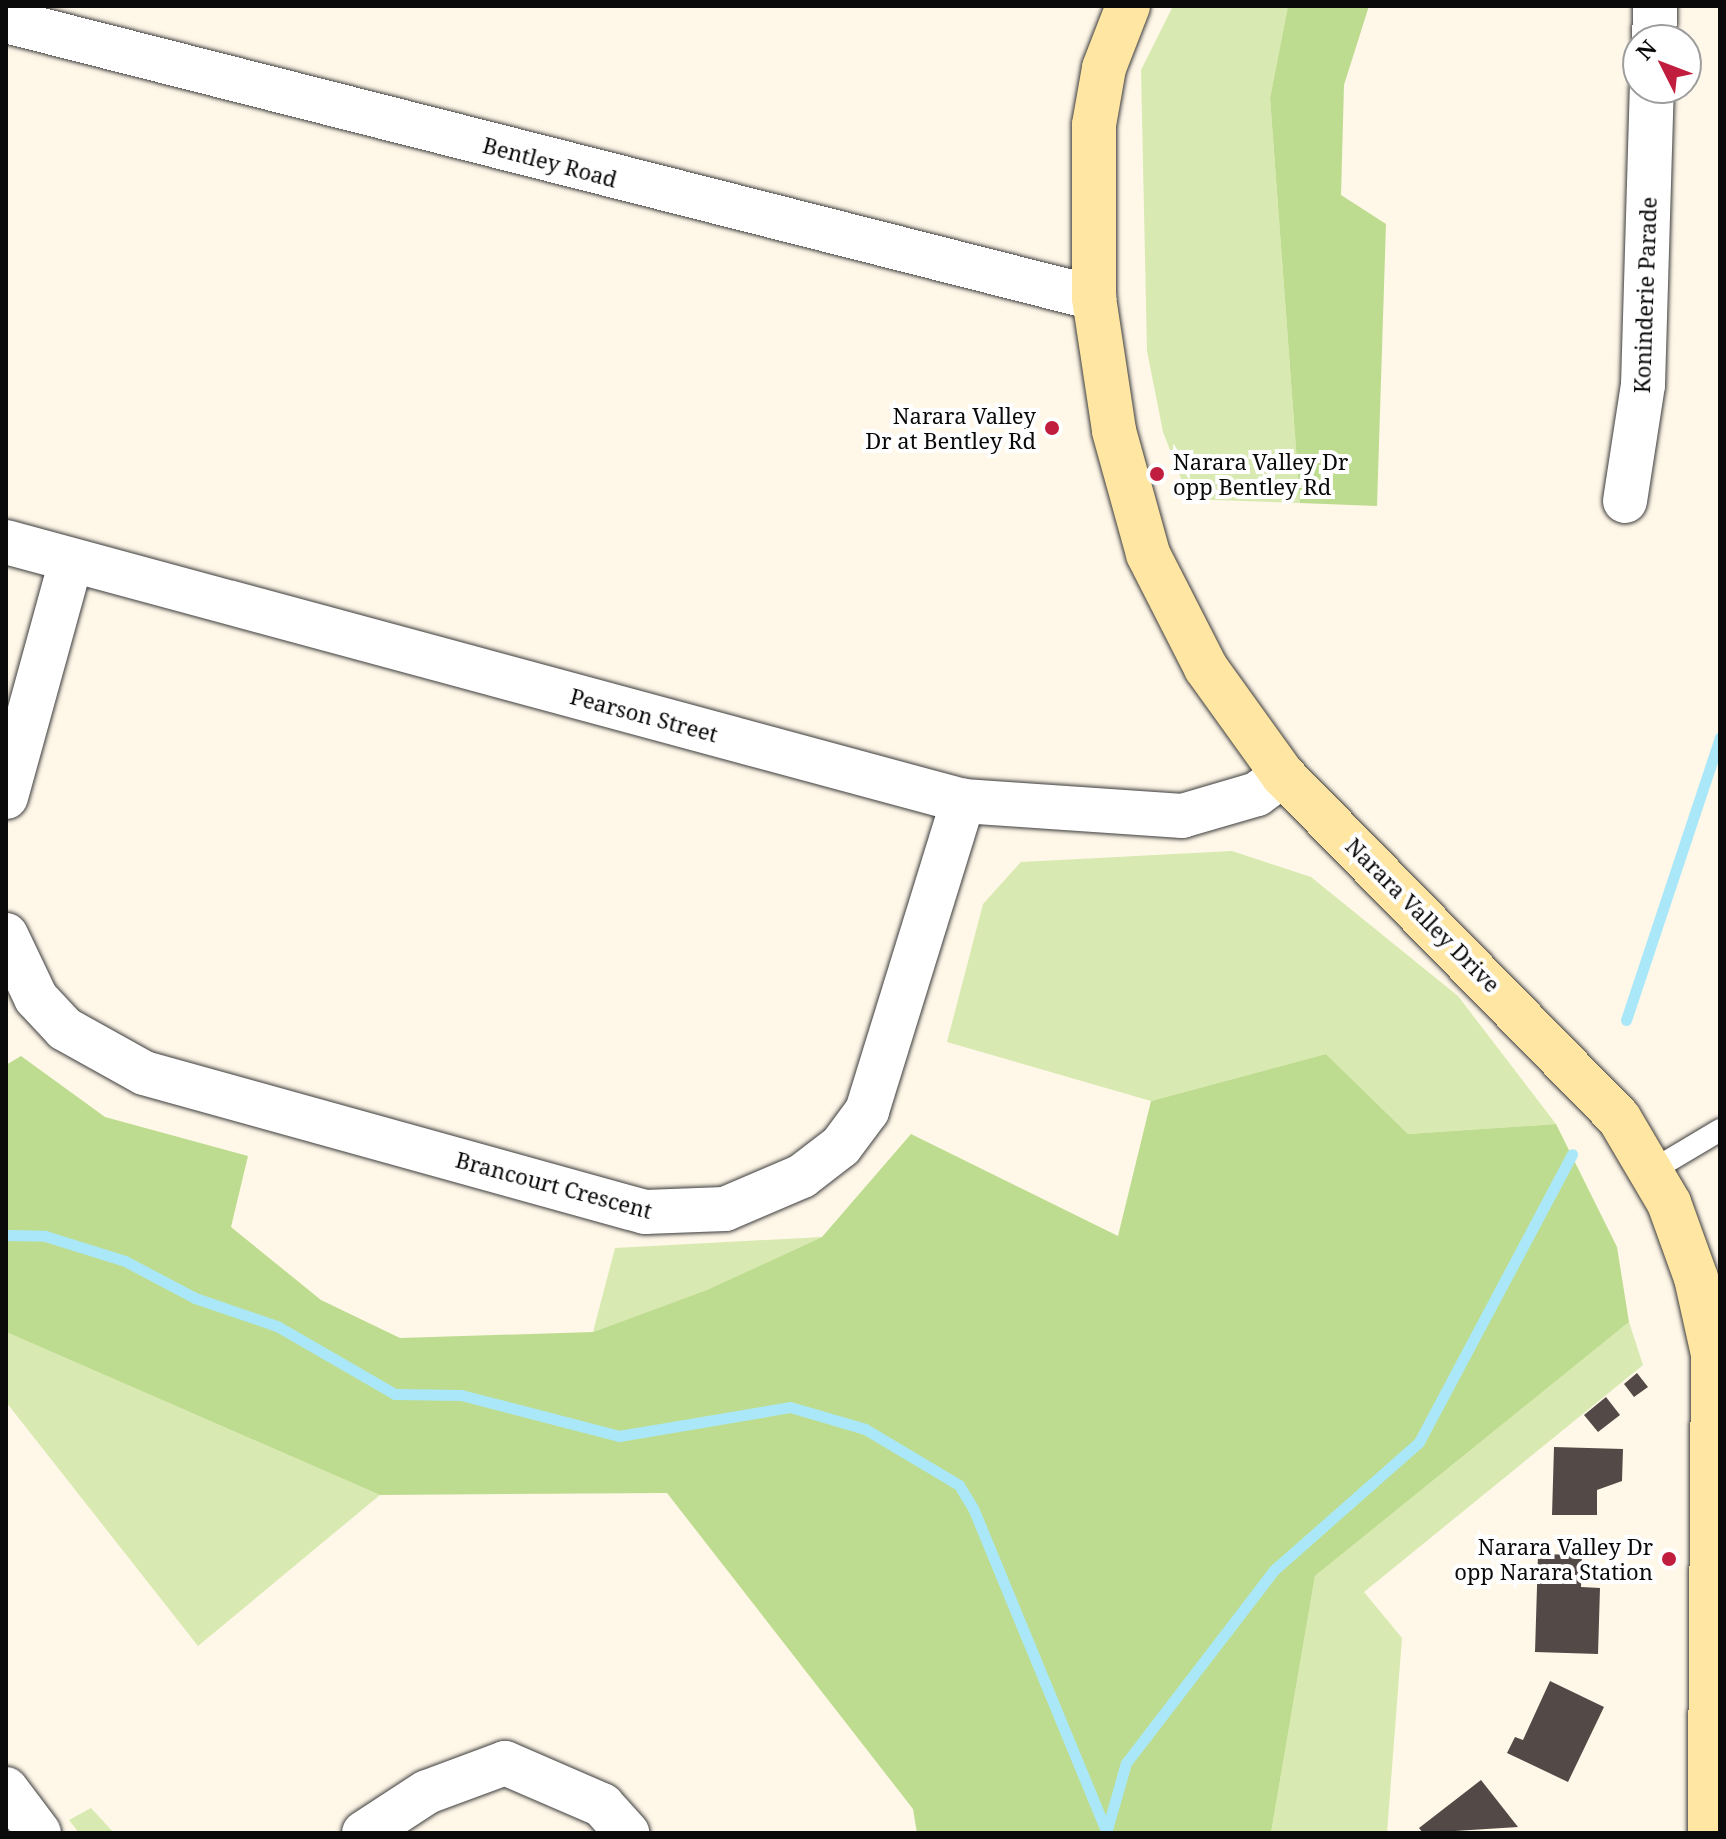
<!DOCTYPE html>
<html>
<head>
<meta charset="utf-8">
<style>
	body { margin:0 }
	#map { position:relative; width:1726px; height:1839px; overflow:hidden; background:#fff7e8; font-family:"Noto Serif",serif }
	div>[style] { position:absolute }
	[style*='--x'] { left:calc(var(--x)*1px); top:calc(var(--y)*1px); width:calc(var(--w)*1px); rotate:calc(var(--a)*1deg) }
	.green>* { inset:0; background:#d8eab1 }
	.forest>* { inset:0; background:#bedc8f }
	.stream>* { height:11px; margin:-5.5px; padding:0 5.5px; transform-origin:5.5px; border-radius:5.5px; background:#aae8f9 }
	.building>* { inset:0; background:#534946 }
	.roads { filter:drop-shadow(0 0 2px #3d3d3d) drop-shadow(0 0 2px #3d3d3d) }
	.service>* { height:22px; margin:-11px; padding:0 11px; transform-origin:11px; border-radius:11px; background:#fff }
	.minor>* { height:44px; margin:-22px; padding:0 22px; transform-origin:22px; border-radius:22px; background:#fff }
	.secondary>* { height:44px; margin:-22px; padding:0 22px; transform-origin:22px; border-radius:22px; background:#ffe6a3 }
	.dots>* { width:22px; height:22px; translate:-50% -50%; box-sizing:border-box; border:4px solid #fff; border-radius:50% }
	span { translate:-50% -50%; white-space:nowrap; text-align:center; line-height:1.15; -webkit-text-stroke:8px #fff; paint-order:stroke }
	.street-label { font-size:22px; color:#0a0a0a }
	.poi-label { font-size:22px; color:#0a0a0a }
	.right { translate:-100% -50%; text-align:right }
	.left { translate:0 -50%; text-align:left }
	.frame { position:absolute; inset:0; border:8px solid #0a0a0a; pointer-events:none }
	.north { position:absolute; left:1622px; top:24px; width:80px; height:80px; box-sizing:border-box; background:#fff; border:2px solid #9d9d9d; border-radius:50%; rotate:312deg; font-size:22px; font-weight:700; line-height:32px; text-align:center; color:#0a0a0a }
	.north::after { content:''; display:block; margin:auto; width:28px; height:36px; background:#c01d3f; clip-path:polygon(50% 0,100% 100%,50% 72%,0 100%) }
</style>
</head>
<body>
<div id="map">
	<div class="green">
		<i style="clip-path:polygon(1173px 6px,1288px 6px,1270px 98px,1300px 503px,1189px 499px,1163px 432px,1147px 351px,1141px 70px)"></i>
		<i style="clip-path:polygon(1232px 851px,1311px 877px,1458px 996px,1556px 1124px,1408px 1134px,1326px 1054px,1151px 1101px,947px 1042px,983px 904px,1021px 862px)"></i>
		<i style="clip-path:polygon(822px 1237px,708px 1290px,593px 1332px,615px 1248px)"></i>
		<i style="clip-path:polygon(1629px 1322px,1643px 1365px,1364px 1592px,1402px 1638px,1387px 1833px,1271px 1833px,1315px 1576px)"></i>
		<i style="clip-path:polygon(6px 1332px,380px 1495px,198px 1646px,6px 1402px)"></i>
		<i style="clip-path:polygon(91px 1808px,114px 1833px,79px 1833px,69px 1820px)"></i>
	</div>
	<div class="forest">
		<i style="clip-path:polygon(1288px 6px,1369px 6px,1344px 85px,1341px 195px,1386px 224px,1377px 506px,1300px 503px,1270px 98px)"></i>
		<i style="clip-path:polygon(1326px 1054px,1408px 1134px,1556px 1124px,1617px 1247px,1629px 1322px,1315px 1576px,1271px 1833px,917px 1833px,913px 1809px,667px 1493px,380px 1495px,6px 1332px,6px 1065px,21px 1056px,105px 1117px,248px 1156px,231px 1227px,321px 1300px,400px 1338px,593px 1332px,707px 1290px,822px 1237px,911px 1134px,1118px 1236px,1151px 1101px)"></i>
	</div>
	<div class="stream">
		<i style="--x:1626;--y:1020;--w:298;--a:-71.6"></i>
		<i style="--x:6;--y:1235;--w:39;--a:1"></i>
		<i style="--x:45;--y:1236;--w:84;--a:17.4"></i>
		<i style="--x:125;--y:1261;--w:79;--a:27.9"></i>
		<i style="--x:195;--y:1298;--w:87;--a:18.9"></i>
		<i style="--x:277;--y:1326;--w:136;--a:30"></i>
		<i style="--x:395;--y:1394;--w:66;--a:0.9"></i>
		<i style="--x:461;--y:1395;--w:163;--a:14.5"></i>
		<i style="--x:619;--y:1436;--w:173;--a:-9.6"></i>
		<i style="--x:790;--y:1407;--w:78;--a:16.3"></i>
		<i style="--x:865;--y:1429;--w:109;--a:30.8"></i>
		<i style="--x:959;--y:1485;--w:27;--a:59"></i>
		<i style="--x:973;--y:1508;--w:352;--a:67.6"></i>
		<i style="--x:1106;--y:1833;--w:73;--a:-74.1"></i>
		<i style="--x:1126;--y:1763;--w:243;--a:-52.5"></i>
		<i style="--x:1274;--y:1570;--w:193;--a:-41.4"></i>
		<i style="--x:1419;--y:1442;--w:326;--a:-62"></i>
	</div>
	<div class="building">
		<i style="clip-path:polygon(1637px 1373px,1648px 1387px,1634px 1397px,1624px 1384px)"></i>
		<i style="clip-path:polygon(1606px 1397px,1620px 1415px,1598px 1432px,1584px 1415px)"></i>
		<i style="clip-path:polygon(1554px 1447px,1623px 1449px,1622px 1481px,1597px 1490px,1597px 1515px,1552px 1515px)"></i>
		<i style="clip-path:polygon(1538px 1554px,1582px 1555px,1581px 1587px,1600px 1588px,1598px 1654px,1535px 1652px)"></i>
		<i style="clip-path:polygon(1550px 1681px,1604px 1707px,1568px 1782px,1507px 1753px,1515px 1737px,1523px 1740px)"></i>
		<i style="clip-path:polygon(1481px 1780px,1518px 1827px,1423px 1833px,1419px 1828px)"></i>
	</div>
	<div class="roads">
		<div class="service">
			<i style="--x:1653;--y:1170;--w:78;--a:-30.8"></i>
		</div>
		<div class="minor">
			<i style="--x:6;--y:21;--w:1123;--a:14.28"></i>
			<i style="--x:1654;--y:40;--w:34;--a:-88"></i>
			<i style="--x:1625;--y:501;--w:117;--a:-81.2"></i>
			<i style="--x:1643;--y:385;--w:297;--a:-88.3"></i>
			<i style="--x:6;--y:542;--w:991;--a:15.14"></i>
			<i style="--x:963;--y:801;--w:220;--a:3.9"></i>
			<i style="--x:1182;--y:816;--w:78;--a:-16.3"></i>
			<i style="--x:1257;--y:794;--w:32;--a:-36"></i>
			<i style="--x:6;--y:797;--w:245;--a:-74.6"></i>
			<i style="--x:6;--y:935;--w:70;--a:64.5"></i>
			<i style="--x:36;--y:998;--w:42;--a:46.9"></i>
			<i style="--x:65;--y:1029;--w:90;--a:29.1"></i>
			<i style="--x:144;--y:1073;--w:520;--a:15.51"></i>
			<i style="--x:645;--y:1212;--w:80;--a:-2.1"></i>
			<i style="--x:725;--y:1209;--w:84;--a:-23.2"></i>
			<i style="--x:802;--y:1176;--w:49;--a:-37.6"></i>
			<i style="--x:841;--y:1146;--w:44;--a:-53.4"></i>
			<i style="--x:867;--y:1111;--w:325;--a:-72.8"></i>
			<i style="--x:6;--y:1789;--w:55;--a:53.1"></i>
			<i style="--x:364;--y:1833;--w:75;--a:-33.1"></i>
			<i style="--x:427;--y:1792;--w:83;--a:-20.4"></i>
			<i style="--x:505;--y:1763;--w:106;--a:23.4"></i>
			<i style="--x:602;--y:1805;--w:38;--a:48"></i>
		</div>
		<div class="secondary">
			<i style="--x:1128;--y:6;--w:66;--a:111.2"></i>
			<i style="--x:1104;--y:68;--w:58;--a:100"></i>
			<i style="--x:1094;--y:125;--w:173;--a:90"></i>
			<i style="--x:1094;--y:298;--w:134;--a:81.4"></i>
			<i style="--x:1114;--y:431;--w:128;--a:74.5"></i>
			<i style="--x:1148;--y:554;--w:128;--a:63"></i>
			<i style="--x:1206;--y:668;--w:132;--a:54.3"></i>
			<i style="--x:1283;--y:775;--w:480;--a:45.6"></i>
			<i style="--x:1619;--y:1118;--w:99;--a:59.5"></i>
			<i style="--x:1669;--y:1203;--w:80;--a:70.2"></i>
			<i style="--x:1696;--y:1278;--w:78;--a:77.4"></i>
			<i style="--x:1713;--y:1354;--w:479;--a:90.4"></i>
		</div>
	</div>
	<div class="dots">
		<i style="left:1052px;top:428px;background:#c01d3f"></i>
		<i style="left:1157px;top:474px;background:#c01d3f"></i>
		<i style="left:1669px;top:1559px;background:#c01d3f"></i>
	</div>
	<div class="street-label">
		<span style="left:550px;top:162px;rotate:15deg">Bentley Road</span>
		<span style="left:1645px;top:295px;rotate:-88deg">Koninderie Parade</span>
		<span style="left:644px;top:715px;rotate:15deg">Pearson Street</span>
		<span style="left:1423px;top:915px;rotate:45deg">Narara Valley Drive</span>
		<span style="left:554px;top:1185px;rotate:15deg">Brancourt Crescent</span>
	</div>
	<div class="poi-label">
		<span class="right" style="left:1036px;top:428px">Narara Valley<br>Dr at Bentley Rd</span>
		<span class="left" style="left:1173px;top:474px">Narara Valley Dr<br>opp Bentley Rd</span>
		<span class="right" style="left:1653px;top:1559px">Narara Valley Dr<br>opp Narara Station</span>
	</div>
	<div class="frame"></div>
	<div class="north">N</div>
</div>
</body>
</html>
